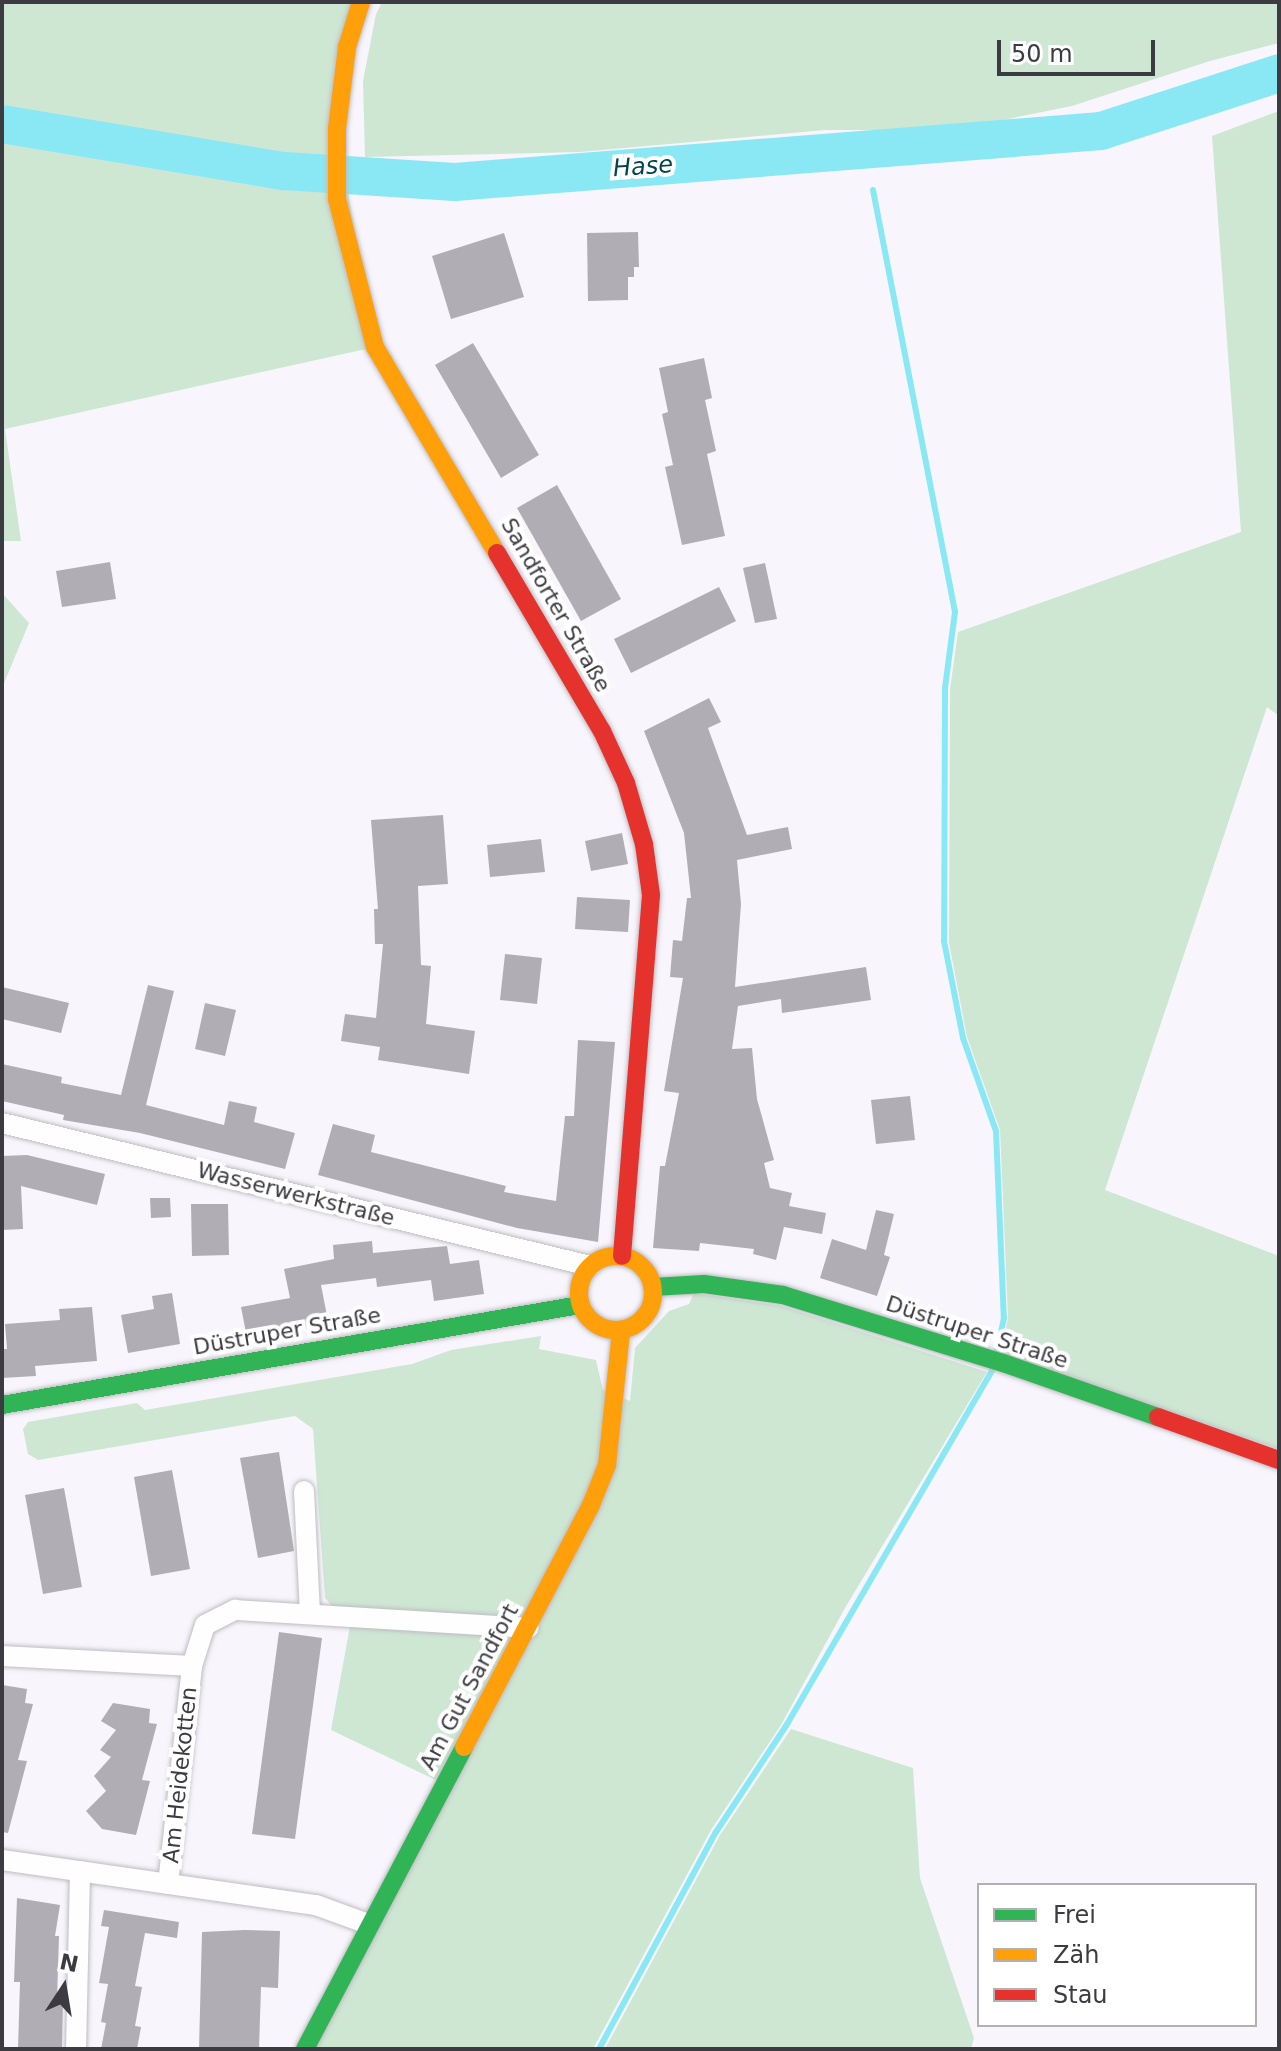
<!DOCTYPE html>
<html>
<head>
<meta charset="utf-8">
<style>
	body { margin:0 }
	#map { position:relative; width:1281px; height:2051px; overflow:hidden; background:#f8f6fc; font-family:"DejaVu Sans",sans-serif }
	div>[style] { position:absolute }
	[style*='--x'] { left:calc(var(--x)*1px); top:calc(var(--y)*1px); width:calc(var(--w)*1px); rotate:calc(var(--a)*1deg) }
	.green>* { inset:0; background:#cee7d3 }
	.stream>* { height:6px; margin:-3px; padding:0 3px; transform-origin:3px; border-radius:3px; background:#8ae8f4 }
	.river>* { height:38px; margin:-19px; padding:0 19px; transform-origin:19px; border-radius:19px; background:#8ae8f4 }
	.building>* { inset:0; background:#b0aeb4 }
	.roads { filter:drop-shadow(0 0 2px #bebcc2) drop-shadow(0 0 2px #bebcc2) }
	.street>* { height:20px; margin:-10px; padding:0 10px; transform-origin:10px; border-radius:10px; background:#fefeff }
	.fast>* { height:18px; margin:-9px; padding:0 9px; transform-origin:9px; border-radius:9px; background:#30b455 }
	.slow>* { height:18px; margin:-9px; padding:0 9px; transform-origin:9px; border-radius:9px; background:#ff9f0a }
	.slow>.ring { margin:-9px; padding:0; box-sizing:content-box; background:none; border:18px solid #ff9f0a; border-radius:50% }
	.jam>* { height:18px; margin:-9px; padding:0 9px; transform-origin:9px; border-radius:9px; background:#e5322d }
	span { translate:-50% -50%; white-space:nowrap; text-align:center; line-height:1.15; -webkit-text-stroke:8px #fff; paint-order:stroke }
	.street-label { font-size:22px; color:#3d3b42 }
	.water-label { font-size:24px; color:#03454a; font-style:italic }
	.frame { position:absolute; inset:0; border:4px solid #3d3b42; pointer-events:none }
	.legend { position:absolute; left:977px; top:1883px; width:280px; height:144px; box-sizing:border-box; background:#fff; border:2px solid #b1b1b3; margin:0; padding:10px 14px; list-style:none; font-size:24px; color:#3d3b42 }
	.legend li { display:flex; align-items:center; gap:16px; height:40px }
	.legend b { width:40px; border:2px solid #b1b1b3 }
	.north { position:absolute; left:24px; top:1947px; width:80px; height:80px; -webkit-text-stroke:6px #fff; paint-order:stroke; rotate:12deg; font-size:22px; font-weight:700; line-height:32px; text-align:center; color:#3d3b42 }
	.north::after { content:''; display:block; margin:auto; width:28px; height:36px; background:#3d3b42; clip-path:polygon(50% 0,100% 100%,50% 72%,0 100%) }
	.scale { position:absolute; left:997px; top:40px; width:158px; height:36px; box-sizing:border-box; border:4px solid #3d3b42; border-top:0; padding-left:10px; font-size:24px; line-height:28px; white-space:nowrap; color:#3d3b42; -webkit-text-stroke:6px #fff; paint-order:stroke }
</style>
</head>
<body>
<div id="map">
	<div class="green">
		<i style="clip-path:polygon(2px 2px,361px 2px,337px 129px,375px 347px,5px 429px,21px 541px,2px 541px)"></i>
		<i style="clip-path:polygon(382px 2px,1279px 2px,1279px 43px,1210px 61px,1072px 106px,953px 130px,825px 130px,580px 152px,365px 157px,363px 81px,376px 14px)"></i>
		<i style="clip-path:polygon(1279px 111px,1279px 716px,1267px 707px,1105px 1190px,1279px 1256px,1279px 1449px,1001px 1353px,1008px 1318px,1000px 1130px,967px 1037px,949px 943px,950px 689px,958px 632px,1241px 532px,1212px 136px)"></i>
		<i style="clip-path:polygon(2px 593px,29px 623px,2px 688px)"></i>
		<i style="clip-path:polygon(694px 1293px,781px 1306px,987px 1372px,845px 1608px,781px 1725px,711px 1830px,593px 2049px,303px 2049px,444px 1784px,331px 1730px,350px 1626px,325px 1598px,313px 1429px,295px 1416px,38px 1460px,28px 1454px,23px 1429px,28px 1422px,137px 1403px,145px 1410px,412px 1364px,451px 1350px,541px 1336px,539px 1349px,596px 1360px,603px 1390px,630px 1401px,635px 1348px,669px 1311px,689px 1304px)"></i>
		<i style="clip-path:polygon(791px 1729px,913px 1768px,920px 1878px,974px 2038px,971px 2049px,605px 2049px,720px 1835px)"></i>
	</div>
	<div class="stream">
		<i style="--x:857;--y:152;--w:13;--a:67"></i>
		<i style="--x:873;--y:190;--w:430;--a:79"></i>
		<i style="--x:955;--y:612;--w:77;--a:97.5"></i>
		<i style="--x:945;--y:688;--w:253;--a:90.2"></i>
		<i style="--x:944;--y:941;--w:99;--a:78.9"></i>
		<i style="--x:963;--y:1038;--w:99;--a:70.5"></i>
		<i style="--x:996;--y:1131;--w:187;--a:87.6"></i>
		<i style="--x:1004;--y:1318;--w:35;--a:102"></i>
		<i style="--x:599;--y:2049;--w:247;--a:-61.7"></i>
		<i style="--x:716;--y:1832;--w:127;--a:-56.6"></i>
		<i style="--x:786;--y:1726;--w:411;--a:-59.9"></i>
	</div>
	<div class="river">
		<i style="--x:2;--y:124;--w:286;--a:9.5"></i>
		<i style="--x:284;--y:171;--w:171;--a:3.7"></i>
		<i style="--x:455;--y:182;--w:648;--a:-4.51"></i>
		<i style="--x:1101;--y:131;--w:187;--a:-18"></i>
	</div>
	<div class="building">
		<i style="clip-path:polygon(638px 232px,639px 267px,634px 267px,634px 277px,628px 277px,628px 300px,588px 301px,587px 233px)"></i>
		<i style="clip-path:polygon(504px 233px,524px 297px,451px 319px,432px 256px)"></i>
		<i style="clip-path:polygon(473px 343px,539px 455px,501px 478px,435px 365px)"></i>
		<i style="clip-path:polygon(704px 358px,712px 398px,705px 400px,716px 451px,707px 454px,725px 536px,682px 545px,665px 467px,673px 465px,662px 414px,668px 412px,659px 368px)"></i>
		<i style="clip-path:polygon(557px 485px,621px 599px,581px 621px,517px 508px)"></i>
		<i style="clip-path:polygon(110px 562px,116px 599px,62px 607px,56px 571px)"></i>
		<i style="clip-path:polygon(765px 563px,777px 619px,755px 623px,743px 568px)"></i>
		<i style="clip-path:polygon(719px 587px,736px 621px,631px 673px,614px 639px)"></i>
		<i style="clip-path:polygon(709px 698px,721px 722px,708px 728px,747px 835px,788px 827px,792px 849px,737px 860px,741px 904px,735px 987px,866px 967px,871px 1000px,782px 1013px,781px 999px,738px 1006px,732px 1049px,752px 1048px,757px 1099px,774px 1160px,764px 1163px,770px 1188px,792px 1193px,789px 1206px,826px 1213px,822px 1234px,784px 1227px,776px 1260px,753px 1254px,754px 1249px,700px 1243px,699px 1251px,653px 1248px,660px 1166px,665px 1166px,679px 1093px,664px 1091px,683px 978px,670px 977px,673px 940px,682px 941px,687px 898px,691px 898px,684px 833px,644px 731px)"></i>
		<i style="clip-path:polygon(443px 815px,448px 884px,418px 886px,421px 965px,431px 966px,426px 1024px,475px 1031px,469px 1074px,378px 1060px,380px 1047px,341px 1041px,345px 1014px,376px 1018px,383px 944px,375px 944px,374px 909px,378px 909px,371px 820px)"></i>
		<i style="clip-path:polygon(622px 833px,628px 864px,591px 871px,585px 841px)"></i>
		<i style="clip-path:polygon(541px 839px,545px 872px,490px 877px,487px 845px)"></i>
		<i style="clip-path:polygon(577px 897px,630px 900px,628px 932px,575px 929px)"></i>
		<i style="clip-path:polygon(505px 954px,542px 958px,537px 1004px,500px 1000px)"></i>
		<i style="clip-path:polygon(148px 985px,174px 991px,146px 1105px,224px 1125px,229px 1101px,257px 1107px,254px 1122px,295px 1133px,285px 1169px,140px 1133px,63px 1120px,64px 1115px,2px 1101px,2px 1064px,62px 1077px,61px 1083px,121px 1095px)"></i>
		<i style="clip-path:polygon(2px 987px,69px 1003px,61px 1033px,2px 1019px)"></i>
		<i style="clip-path:polygon(205px 1003px,236px 1010px,225px 1056px,195px 1049px)"></i>
		<i style="clip-path:polygon(578px 1040px,615px 1042px,598px 1242px,517px 1228px,318px 1175px,333px 1124px,375px 1135px,371px 1152px,506px 1186px,504px 1192px,556px 1201px,565px 1116px,574px 1116px)"></i>
		<i style="clip-path:polygon(910px 1096px,915px 1140px,876px 1144px,871px 1100px)"></i>
		<i style="clip-path:polygon(27px 1155px,105px 1174px,97px 1205px,21px 1186px,23px 1229px,2px 1230px,2px 1156px)"></i>
		<i style="clip-path:polygon(150px 1198px,170px 1198px,171px 1217px,151px 1218px)"></i>
		<i style="clip-path:polygon(191px 1204px,228px 1204px,229px 1255px,192px 1256px)"></i>
		<i style="clip-path:polygon(876px 1210px,894px 1214px,884px 1255px,890px 1257px,877px 1296px,820px 1278px,832px 1239px,866px 1250px)"></i>
		<i style="clip-path:polygon(372px 1241px,373px 1253px,447px 1246px,450px 1264px,479px 1260px,484px 1294px,434px 1301px,431px 1280px,377px 1287px,376px 1278px,321px 1285px,329px 1326px,247px 1338px,241px 1307px,290px 1298px,284px 1269px,334px 1259px,333px 1245px)"></i>
		<i style="clip-path:polygon(172px 1293px,180px 1344px,128px 1353px,121px 1315px,154px 1309px,152px 1296px)"></i>
		<i style="clip-path:polygon(92px 1307px,97px 1361px,35px 1366px,36px 1376px,2px 1378px,2px 1349px,7px 1349px,5px 1324px,60px 1320px,59px 1309px)"></i>
		<i style="clip-path:polygon(279px 1452px,294px 1551px,258px 1558px,240px 1458px)"></i>
		<i style="clip-path:polygon(172px 1470px,190px 1569px,151px 1576px,134px 1477px)"></i>
		<i style="clip-path:polygon(64px 1488px,82px 1587px,43px 1594px,25px 1495px)"></i>
		<i style="clip-path:polygon(279px 1632px,322px 1638px,295px 1839px,252px 1834px)"></i>
		<i style="clip-path:polygon(2px 1685px,27px 1689px,25px 1703px,33px 1704px,18px 1760px,27px 1761px,8px 1833px,2px 1832px)"></i>
		<i style="clip-path:polygon(113px 1703px,150px 1709px,149px 1723px,157px 1724px,142px 1780px,150px 1781px,136px 1835px,102px 1829px,86px 1811px,106px 1791px,94px 1776px,111px 1757px,100px 1750px,116px 1730px,101px 1721px)"></i>
		<i style="clip-path:polygon(17px 1898px,60px 1905px,55px 1936px,59px 1936px,57px 2000px,63px 2001px,62px 2049px,18px 2049px,20px 1982px,14px 1982px)"></i>
		<i style="clip-path:polygon(104px 1910px,179px 1922px,177px 1938px,145px 1933px,135px 1986px,142px 1987px,135px 2026px,141px 2027px,137px 2049px,101px 2049px,106px 2023px,101px 2022px,108px 1984px,99px 1983px,109px 1927px,101px 1926px)"></i>
		<i style="clip-path:polygon(244px 1930px,280px 1931px,278px 1988px,261px 1987px,259px 2049px,199px 2049px,202px 1932px)"></i>
	</div>
	<div class="roads">
		<div class="street">
			<i style="--x:2;--y:1123;--w:605;--a:13.67"></i>
			<i style="--x:304;--y:1491;--w:122;--a:87.2"></i>
			<i style="--x:2;--y:1656;--w:190;--a:3"></i>
			<i style="--x:2;--y:1860;--w:317;--a:8.2"></i>
			<i style="--x:316;--y:1905;--w:55;--a:20.1"></i>
			<i style="--x:168;--y:1884;--w:219;--a:-83.7"></i>
			<i style="--x:192;--y:1666;--w:43;--a:-72.4"></i>
			<i style="--x:205;--y:1625;--w:34;--a:-27"></i>
			<i style="--x:235;--y:1610;--w:294;--a:3.5"></i>
			<i style="--x:76;--y:2049;--w:178;--a:-88.7"></i>
		</div>
		<div class="fast">
			<i style="--x:653;--y:1287;--w:51;--a:-3.4"></i>
			<i style="--x:704;--y:1284;--w:80;--a:7.9"></i>
			<i style="--x:783;--y:1295;--w:230;--a:17.2"></i>
			<i style="--x:1003;--y:1363;--w:164;--a:19.2"></i>
			<i style="--x:2;--y:1405;--w:587;--a:-9.82"></i>
			<i style="--x:305;--y:2049;--w:341;--a:-62.2"></i>
		</div>
		<div class="slow">
			<i style="--x:361;--y:2;--w:47;--a:107.3"></i>
			<i style="--x:347;--y:47;--w:83;--a:97"></i>
			<i style="--x:337;--y:129;--w:70;--a:90"></i>
			<i style="--x:337;--y:199;--w:153;--a:75.6"></i>
			<i style="--x:375;--y:347;--w:239;--a:59.4"></i>
			<i class="ring" style="left:579px;top:1256px;width:56px;height:56px"></i>
			<i style="--x:464;--y:1747;--w:273;--a:-62.3"></i>
			<i style="--x:591;--y:1505;--w:43;--a:-68.2"></i>
			<i style="--x:607;--y:1465;--w:135;--a:-84"></i>
		</div>
		<div class="jam">
			<i style="--x:497;--y:553;--w:207;--a:59.5"></i>
			<i style="--x:602;--y:731;--w:57;--a:65.2"></i>
			<i style="--x:626;--y:783;--w:64;--a:73.6"></i>
			<i style="--x:644;--y:844;--w:51;--a:82.2"></i>
			<i style="--x:651;--y:895;--w:362;--a:94.6"></i>
			<i style="--x:1158;--y:1417;--w:128;--a:19.6"></i>
		</div>
	</div>
	<div class="street-label">
		<span style="left:556px;top:605px;rotate:60deg">Sandforter Straße</span>
		<span style="left:296px;top:1194px;rotate:14deg">Wasserwerkstraße</span>
		<span style="left:287px;top:1331px;rotate:-10deg">Düstruper Straße</span>
		<span style="left:977px;top:1332px;rotate:18deg">Düstruper Straße</span>
		<span style="left:469px;top:1687px;rotate:-62deg">Am Gut Sandfort</span>
		<span style="left:180px;top:1775px;rotate:-84deg">Am Heidekotten</span>
	</div>
	<div class="water-label">
		<span style="left:643px;top:167px;rotate:-4deg">Hase</span>
	</div>
	<div class="frame"></div>
	<ul class="legend">
	<li><b style="height:10px;background:#30b455"></b>Frei</li>
	<li><b style="height:10px;background:#ff9f0a"></b>Zäh</li>
	<li><b style="height:10px;background:#e5322d"></b>Stau</li>
	</ul>
	<div class="north">N</div>
	<div class="scale">50 m</div>
</div>
</body>
</html>
